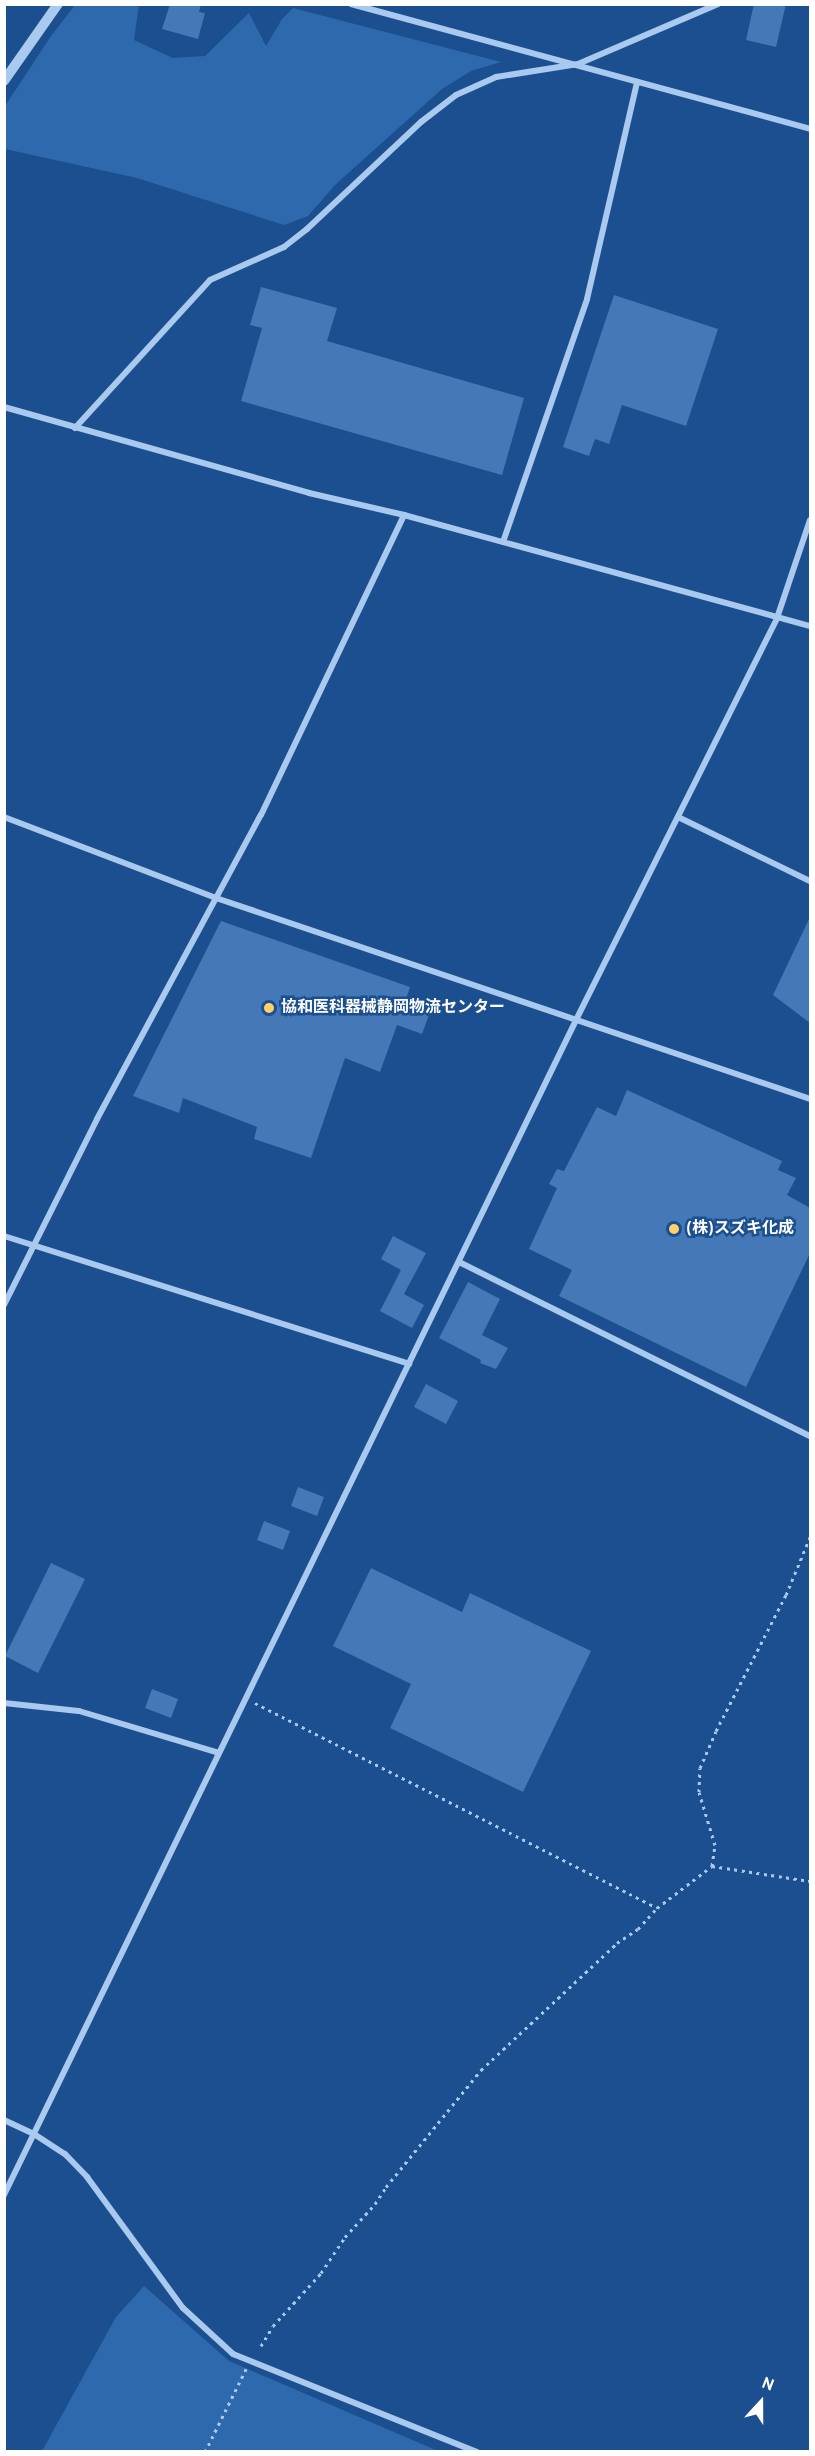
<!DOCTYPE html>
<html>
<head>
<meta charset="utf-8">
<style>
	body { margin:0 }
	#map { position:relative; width:815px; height:2456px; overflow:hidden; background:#1b4f8f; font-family:Overpass,"Noto Sans JP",sans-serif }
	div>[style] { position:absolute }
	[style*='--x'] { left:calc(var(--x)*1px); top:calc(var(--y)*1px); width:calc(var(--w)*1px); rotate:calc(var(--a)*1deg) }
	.green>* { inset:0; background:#2e69ad }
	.building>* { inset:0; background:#4478b7 }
	.path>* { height:3px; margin-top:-1.5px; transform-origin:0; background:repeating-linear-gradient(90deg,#a9c9ee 0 3px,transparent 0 7.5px) }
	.minor>* { height:6px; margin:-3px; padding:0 3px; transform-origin:3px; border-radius:3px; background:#a9c9ee }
	.tertiary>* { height:10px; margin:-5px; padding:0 5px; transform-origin:5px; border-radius:5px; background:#a9c9ee }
	.dots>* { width:16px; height:16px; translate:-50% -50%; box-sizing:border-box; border:3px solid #1b4f8f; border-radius:50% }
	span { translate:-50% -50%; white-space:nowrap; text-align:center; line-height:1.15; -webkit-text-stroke:5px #1b4f8f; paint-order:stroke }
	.poi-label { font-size:16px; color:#fff; font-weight:700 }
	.left { translate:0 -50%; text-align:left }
	.frame { position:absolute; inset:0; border:6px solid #fff; pointer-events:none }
	.north { position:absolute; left:731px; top:2372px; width:60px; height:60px; -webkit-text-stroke:4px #1b4f8f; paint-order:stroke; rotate:21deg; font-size:16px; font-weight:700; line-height:24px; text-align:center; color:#fff }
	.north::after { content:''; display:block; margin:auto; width:21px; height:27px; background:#fff; clip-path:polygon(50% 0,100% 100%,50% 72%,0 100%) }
</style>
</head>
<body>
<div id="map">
	<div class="green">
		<i style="clip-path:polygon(75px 5px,139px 5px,134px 40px,173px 58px,205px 56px,249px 13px,266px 46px,282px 19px,293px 8px,501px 62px,471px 71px,442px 89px,336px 184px,308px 216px,284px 225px,137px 178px,5px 149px,5px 106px,51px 36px)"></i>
		<i style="clip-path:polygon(144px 2286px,229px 2361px,438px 2451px,42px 2451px,116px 2317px)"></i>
	</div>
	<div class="building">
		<i style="clip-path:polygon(170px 4px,201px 4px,199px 12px,205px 13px,198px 39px,162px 29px)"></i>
		<i style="clip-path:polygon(754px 4px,786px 4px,776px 47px,746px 40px)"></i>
		<i style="clip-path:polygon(261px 287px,337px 308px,327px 341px,524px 398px,502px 475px,241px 401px,262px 328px,250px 325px)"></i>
		<i style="clip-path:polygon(614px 295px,718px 329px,686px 426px,622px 405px,609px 444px,595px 439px,589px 456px,563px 447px)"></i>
		<i style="clip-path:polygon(810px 917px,810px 1023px,773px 995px)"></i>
		<i style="clip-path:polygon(221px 921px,410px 987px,404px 1005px,429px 1015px,422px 1034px,397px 1025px,380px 1072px,345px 1058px,311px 1158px,254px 1139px,257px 1127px,183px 1098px,179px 1113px,133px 1096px)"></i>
		<i style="clip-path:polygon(627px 1090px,782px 1161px,778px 1170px,796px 1178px,787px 1195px,810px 1208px,810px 1253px,746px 1387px,559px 1296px,572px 1270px,529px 1249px,557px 1188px,549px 1184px,557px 1169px,564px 1171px,597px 1107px,616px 1116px)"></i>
		<i style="clip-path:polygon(393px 1236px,426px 1253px,404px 1294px,424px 1305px,412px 1328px,380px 1311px,401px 1270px,381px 1259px)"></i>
		<i style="clip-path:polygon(468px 1282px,500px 1299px,482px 1335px,508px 1348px,496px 1369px,480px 1363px,481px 1360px,439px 1338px)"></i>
		<i style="clip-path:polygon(426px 1384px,458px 1401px,446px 1424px,414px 1407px)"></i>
		<i style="clip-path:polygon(298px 1487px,324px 1497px,317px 1516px,291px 1506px)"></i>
		<i style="clip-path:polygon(264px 1521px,290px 1531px,283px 1550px,257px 1540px)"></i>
		<i style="clip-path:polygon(51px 1563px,85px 1579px,38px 1673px,5px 1656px)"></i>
		<i style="clip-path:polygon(371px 1568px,462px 1612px,470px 1593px,591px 1651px,523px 1792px,390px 1728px,411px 1684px,333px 1646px)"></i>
		<i style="clip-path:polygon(152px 1689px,178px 1699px,171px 1718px,145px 1708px)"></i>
	</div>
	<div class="path">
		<i style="--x:255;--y:1703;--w:451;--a:27"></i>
		<i style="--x:712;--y:1866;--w:99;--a:8.7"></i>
		<i style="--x:261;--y:2346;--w:23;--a:-59"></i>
		<i style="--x:273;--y:2326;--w:72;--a:-47.8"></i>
		<i style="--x:321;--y:2273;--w:43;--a:-56.3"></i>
		<i style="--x:345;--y:2237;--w:45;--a:-47.7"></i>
		<i style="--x:375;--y:2204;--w:20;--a:-57"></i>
		<i style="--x:386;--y:2187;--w:151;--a:-50.9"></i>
		<i style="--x:481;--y:2070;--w:186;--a:-43"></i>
		<i style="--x:617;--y:1943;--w:25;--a:-34"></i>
		<i style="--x:638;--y:1929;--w:28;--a:-48"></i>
		<i style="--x:657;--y:1908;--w:69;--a:-37.4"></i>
		<i style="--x:712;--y:1866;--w:21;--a:-82"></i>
		<i style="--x:715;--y:1845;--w:55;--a:-106.8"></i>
		<i style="--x:699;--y:1792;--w:24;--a:-88"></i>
		<i style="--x:700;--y:1768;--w:40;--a:-66.6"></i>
		<i style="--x:716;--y:1731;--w:153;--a:-62.8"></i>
		<i style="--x:786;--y:1595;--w:63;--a:-67.5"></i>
		<i style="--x:205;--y:2452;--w:93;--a:-63.7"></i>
	</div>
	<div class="minor">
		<i style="--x:351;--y:4;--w:476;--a:15.2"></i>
		<i style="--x:4;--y:407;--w:317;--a:15.7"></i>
		<i style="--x:309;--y:493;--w:98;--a:13"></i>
		<i style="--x:404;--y:515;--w:421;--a:15.3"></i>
		<i style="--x:75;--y:428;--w:200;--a:-47.6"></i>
		<i style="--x:210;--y:280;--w:81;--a:-24"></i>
		<i style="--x:284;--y:247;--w:29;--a:-38"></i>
		<i style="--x:307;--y:229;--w:156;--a:-43.2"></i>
		<i style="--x:421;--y:122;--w:44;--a:-37.6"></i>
		<i style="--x:456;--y:95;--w:44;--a:-24.2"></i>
		<i style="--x:496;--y:77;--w:83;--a:-9"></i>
		<i style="--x:578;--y:64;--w:152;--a:-23.2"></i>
		<i style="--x:503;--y:542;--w:257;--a:-70.9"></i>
		<i style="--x:587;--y:299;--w:223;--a:-77"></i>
		<i style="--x:4;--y:817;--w:227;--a:20.9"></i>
		<i style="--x:216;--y:898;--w:627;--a:18.69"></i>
		<i style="--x:678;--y:817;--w:147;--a:25.9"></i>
		<i style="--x:4;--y:1236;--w:425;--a:17.5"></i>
		<i style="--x:459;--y:1262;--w:392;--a:26.4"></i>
		<i style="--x:4;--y:1305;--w:208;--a:-63.4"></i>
		<i style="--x:97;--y:1119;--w:345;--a:-61.7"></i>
		<i style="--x:261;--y:815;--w:332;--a:-64.5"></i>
		<i style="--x:4;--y:1703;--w:75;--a:6.1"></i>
		<i style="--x:79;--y:1711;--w:146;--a:16.7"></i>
		<i style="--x:4;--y:2120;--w:33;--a:25"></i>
		<i style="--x:34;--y:2134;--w:37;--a:33"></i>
		<i style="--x:65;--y:2154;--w:32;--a:46"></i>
		<i style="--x:87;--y:2177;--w:162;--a:53.8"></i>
		<i style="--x:183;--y:2308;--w:68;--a:42.6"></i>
		<i style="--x:233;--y:2354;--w:263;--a:21.9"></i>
		<i style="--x:4;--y:2195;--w:1307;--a:-64.04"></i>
		<i style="--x:576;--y:1020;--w:449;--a:-63.4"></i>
		<i style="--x:777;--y:618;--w:103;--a:-71.4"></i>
	</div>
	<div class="tertiary">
		<i style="--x:4;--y:81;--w:94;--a:-55"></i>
	</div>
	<div class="dots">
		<i style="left:269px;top:1008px;background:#ffd166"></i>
		<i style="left:674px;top:1229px;background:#ffd166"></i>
	</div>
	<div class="poi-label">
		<span class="left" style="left:281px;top:1008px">協和医科器械静岡物流センター</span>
		<span class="left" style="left:686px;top:1229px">(株)スズキ化成</span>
	</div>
	<div class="frame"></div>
	<div class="north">N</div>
</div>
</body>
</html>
